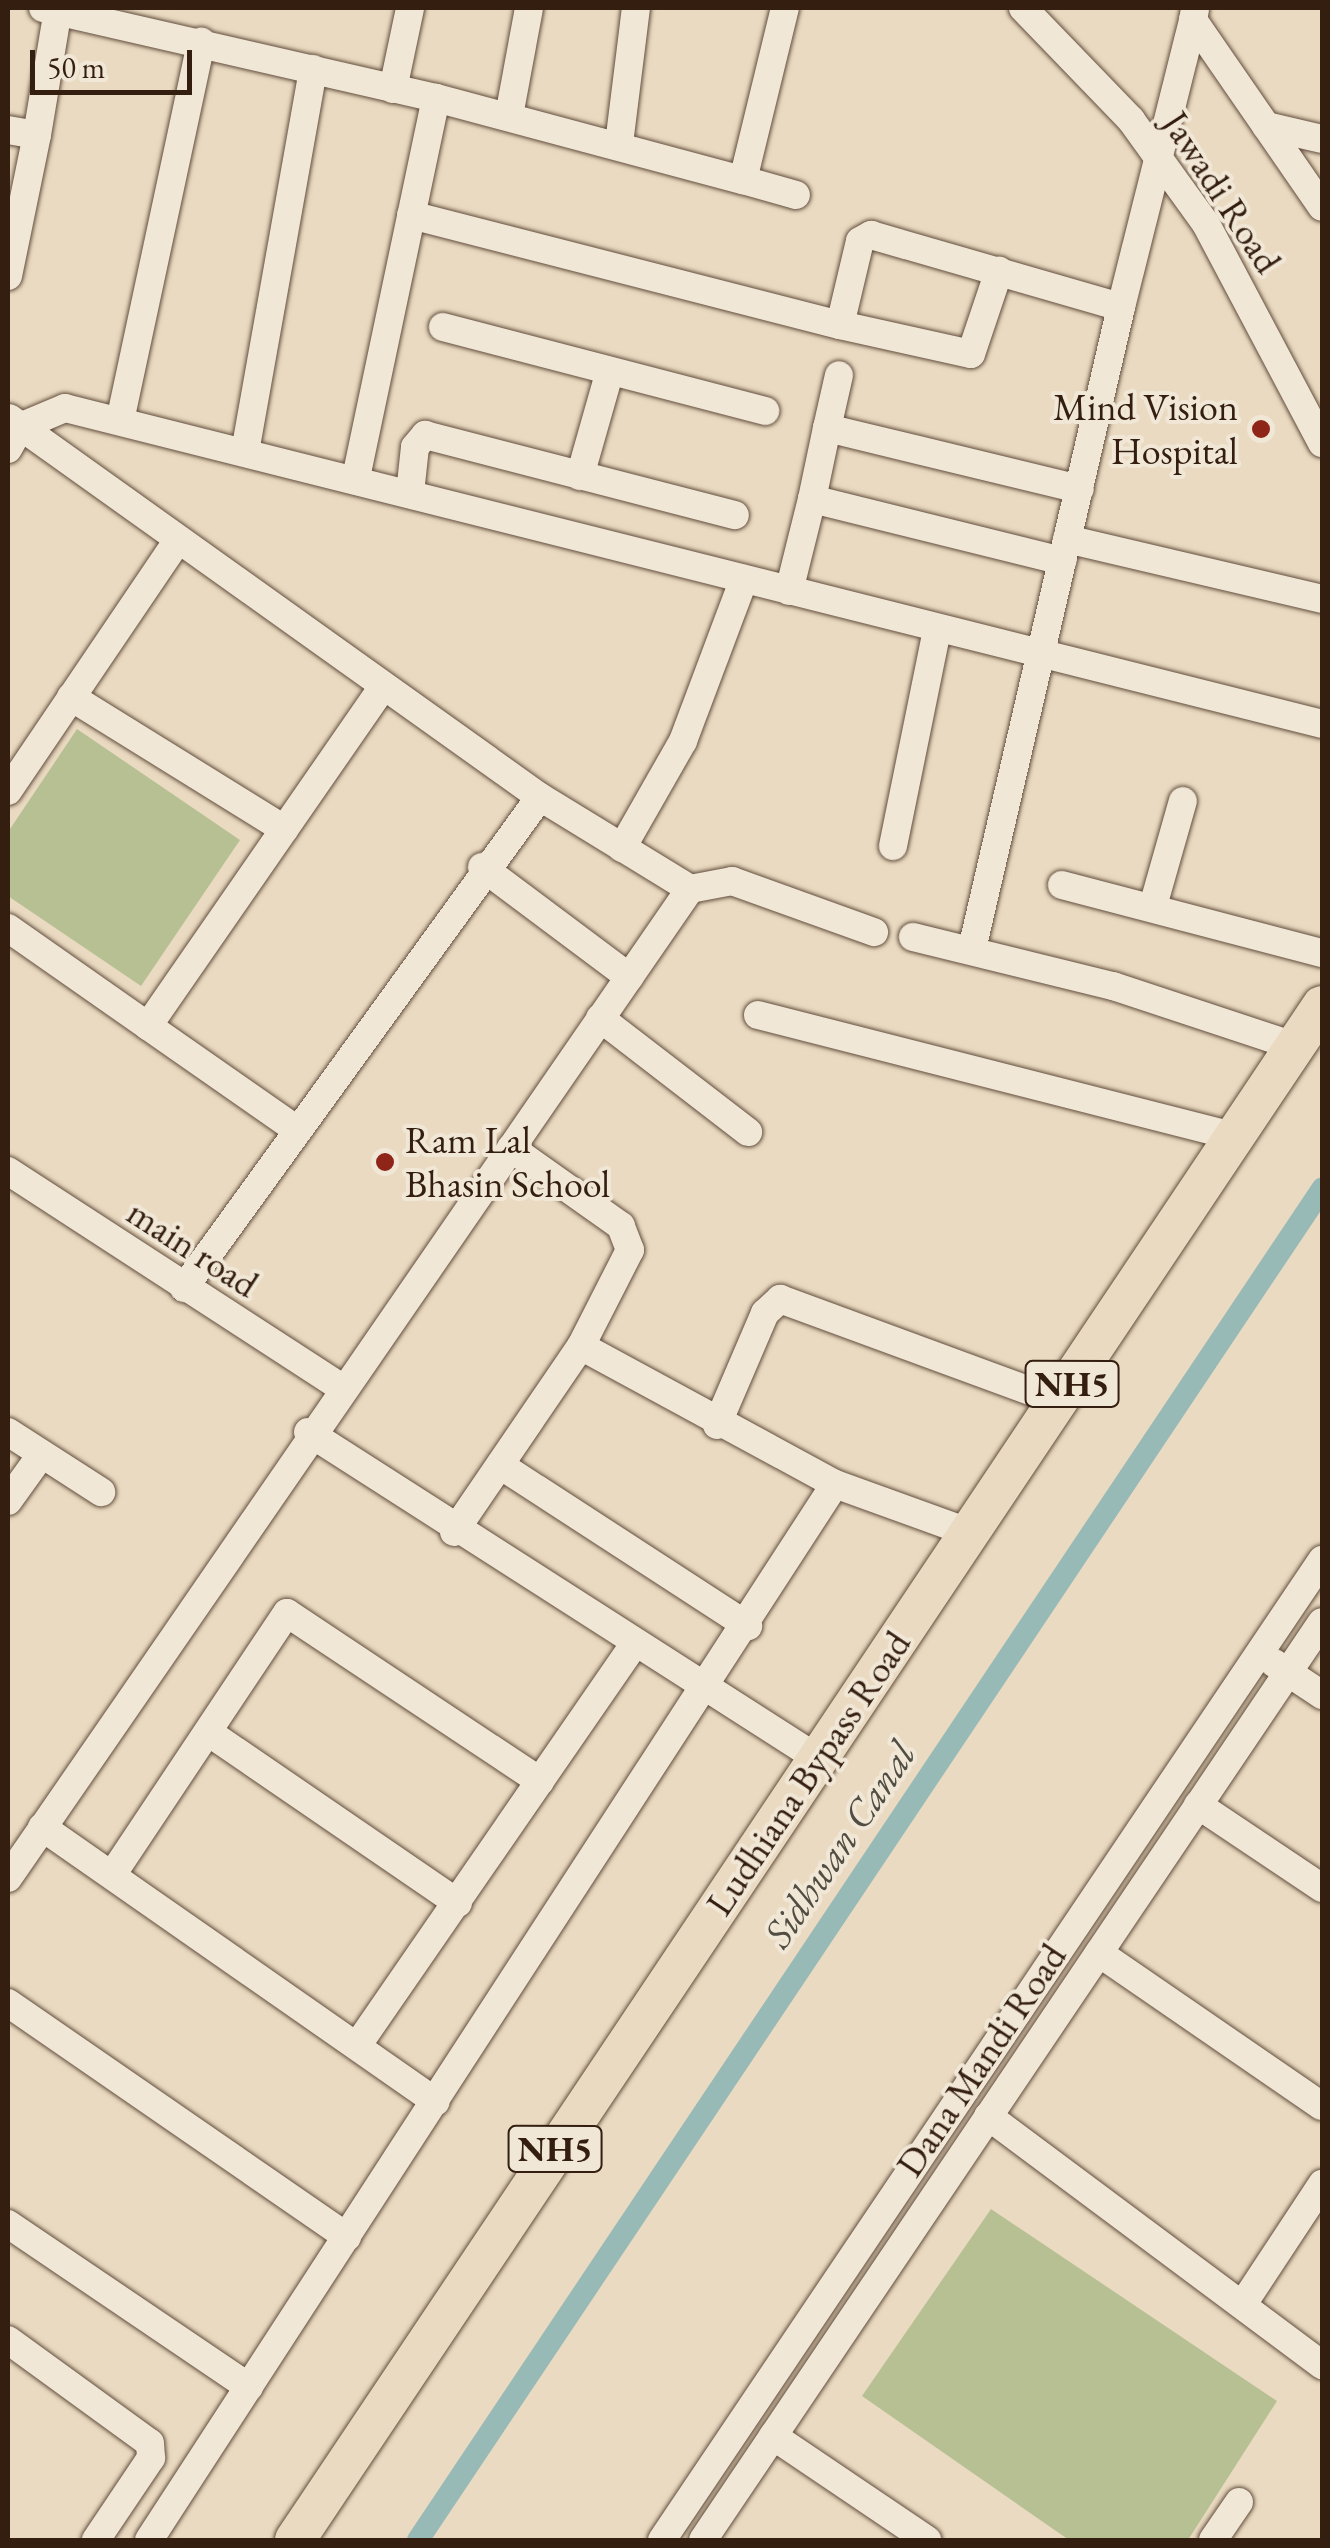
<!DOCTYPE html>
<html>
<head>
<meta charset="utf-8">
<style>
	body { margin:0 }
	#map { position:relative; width:1330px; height:2548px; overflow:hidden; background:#eadac1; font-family:"EB Garamond",serif }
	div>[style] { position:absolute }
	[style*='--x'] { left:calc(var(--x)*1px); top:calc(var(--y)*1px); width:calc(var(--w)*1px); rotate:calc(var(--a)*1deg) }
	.green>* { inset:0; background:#b7c093 }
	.canal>* { height:22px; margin:-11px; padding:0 11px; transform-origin:11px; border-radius:11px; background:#98bab6 }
	.roads { filter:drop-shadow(0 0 2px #614d3c) drop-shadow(0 0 2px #614d3c) }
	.minor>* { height:28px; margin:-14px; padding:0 14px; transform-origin:14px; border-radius:14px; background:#f1e7d7 }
	.highway>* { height:40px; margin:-20px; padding:0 20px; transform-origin:20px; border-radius:20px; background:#eadac1 }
	.dots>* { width:28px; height:28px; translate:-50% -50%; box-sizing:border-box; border:5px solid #f1e7d7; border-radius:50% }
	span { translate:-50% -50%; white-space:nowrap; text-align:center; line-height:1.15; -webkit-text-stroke:8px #f1e7d7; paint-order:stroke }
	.shield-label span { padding:2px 8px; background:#f1e7d7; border:2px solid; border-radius:8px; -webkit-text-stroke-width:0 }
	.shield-label { font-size:35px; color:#331e10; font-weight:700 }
	.street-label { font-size:38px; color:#331e10 }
	.poi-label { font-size:38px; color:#331e10 }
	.right { translate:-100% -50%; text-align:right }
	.left { translate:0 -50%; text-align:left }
	.water-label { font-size:40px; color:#514d42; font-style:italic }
	.frame { position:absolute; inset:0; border:10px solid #331e10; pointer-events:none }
	.scale { position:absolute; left:30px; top:50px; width:162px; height:45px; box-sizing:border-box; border:5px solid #331e10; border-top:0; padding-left:12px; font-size:30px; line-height:35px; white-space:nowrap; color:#331e10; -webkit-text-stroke:8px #f1e7d7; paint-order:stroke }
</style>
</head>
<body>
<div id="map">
	<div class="green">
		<i style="clip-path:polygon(77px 729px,240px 840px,141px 986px,8px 896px,8px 832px)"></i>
		<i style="clip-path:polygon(991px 2209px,1277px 2401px,1188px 2540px,1069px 2540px,862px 2396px)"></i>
	</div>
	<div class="canal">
		<i style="--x:418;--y:2540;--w:1626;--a:-56.21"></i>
	</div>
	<div class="roads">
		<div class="minor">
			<i style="--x:43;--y:8;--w:403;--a:12.9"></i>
			<i style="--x:436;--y:98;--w:391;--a:101.9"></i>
			<i style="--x:1023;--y:8;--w:156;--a:46"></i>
			<i style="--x:1131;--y:120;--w:128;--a:54.2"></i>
			<i style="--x:1206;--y:224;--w:248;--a:62.1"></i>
			<i style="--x:1195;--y:9;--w:11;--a:100"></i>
			<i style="--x:1193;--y:20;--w:227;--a:55.4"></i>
			<i style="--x:393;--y:89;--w:83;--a:-78.1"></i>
			<i style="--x:436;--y:98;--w:318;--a:15"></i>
			<i style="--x:743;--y:180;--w:177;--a:-76.3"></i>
			<i style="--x:509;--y:116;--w:110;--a:-79.5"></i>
			<i style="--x:1266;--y:126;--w:57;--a:13.1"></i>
			<i style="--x:8;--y:130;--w:29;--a:10"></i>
			<i style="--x:37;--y:135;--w:127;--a:-80.5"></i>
			<i style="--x:619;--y:144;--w:137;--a:-82.9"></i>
			<i style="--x:743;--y:180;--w:55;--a:15.8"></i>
			<i style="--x:411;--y:215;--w:443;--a:14.4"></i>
			<i style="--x:840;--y:325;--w:86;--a:-76.6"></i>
			<i style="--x:860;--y:241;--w:13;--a:-29"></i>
			<i style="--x:871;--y:235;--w:260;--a:16.1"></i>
			<i style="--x:1121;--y:307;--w:296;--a:-75.9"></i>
			<i style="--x:8;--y:276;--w:144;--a:-78.4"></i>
			<i style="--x:840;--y:325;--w:134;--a:12.5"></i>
			<i style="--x:971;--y:354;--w:88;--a:-71.4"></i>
			<i style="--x:443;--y:327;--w:333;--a:14.6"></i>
			<i style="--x:9;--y:418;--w:652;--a:35.52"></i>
			<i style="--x:540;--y:797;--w:176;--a:31.5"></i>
			<i style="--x:120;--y:421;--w:388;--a:-77.9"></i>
			<i style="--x:827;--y:428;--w:54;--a:-77.2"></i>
			<i style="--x:8;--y:449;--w:25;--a:-61"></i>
			<i style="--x:20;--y:427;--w:49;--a:-22.9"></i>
			<i style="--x:65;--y:408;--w:1296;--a:14.11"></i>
			<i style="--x:245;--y:452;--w:389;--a:-79.9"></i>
			<i style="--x:580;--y:476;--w:109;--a:-74.1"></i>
			<i style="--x:410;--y:493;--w:46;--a:-83.8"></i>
			<i style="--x:415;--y:447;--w:16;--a:-50"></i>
			<i style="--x:425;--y:435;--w:320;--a:14.5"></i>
			<i style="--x:812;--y:499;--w:73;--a:-78.1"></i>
			<i style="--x:827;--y:428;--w:260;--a:13.6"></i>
			<i style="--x:1067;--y:539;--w:262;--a:13.2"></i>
			<i style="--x:789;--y:591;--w:95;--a:-76"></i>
			<i style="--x:812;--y:499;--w:258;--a:13.9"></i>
			<i style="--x:71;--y:697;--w:251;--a:31.8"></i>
			<i style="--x:8;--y:791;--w:303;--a:-55.9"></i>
			<i style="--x:893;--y:846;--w:221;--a:-78.5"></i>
			<i style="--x:622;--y:848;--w:123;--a:-60.3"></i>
			<i style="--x:683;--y:741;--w:173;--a:-69.4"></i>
			<i style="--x:482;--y:867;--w:184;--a:36.8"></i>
			<i style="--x:1062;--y:885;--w:269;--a:14.7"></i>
			<i style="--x:1153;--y:906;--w:109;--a:-74.1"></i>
			<i style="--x:8;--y:928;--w:171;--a:35"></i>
			<i style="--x:148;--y:1026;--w:413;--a:-55.3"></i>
			<i style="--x:913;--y:937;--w:206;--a:13.8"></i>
			<i style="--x:1113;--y:986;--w:191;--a:18.3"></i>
			<i style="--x:972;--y:949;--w:659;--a:-76.93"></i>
			<i style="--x:758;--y:1015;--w:488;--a:14.3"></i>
			<i style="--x:600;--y:1018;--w:187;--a:37.6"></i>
			<i style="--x:148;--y:1026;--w:177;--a:34.9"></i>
			<i style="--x:8;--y:1171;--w:395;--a:33"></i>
			<i style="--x:184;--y:1288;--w:606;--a:-54.06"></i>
			<i style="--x:717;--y:1425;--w:122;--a:-66.8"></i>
			<i style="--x:765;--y:1313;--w:21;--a:-43"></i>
			<i style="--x:780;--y:1299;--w:298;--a:20.2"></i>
			<i style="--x:8;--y:1432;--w:111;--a:32.8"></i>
			<i style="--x:308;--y:1432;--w:604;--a:32.64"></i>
			<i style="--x:500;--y:1465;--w:296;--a:33"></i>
			<i style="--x:835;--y:1484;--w:144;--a:19.9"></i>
			<i style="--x:8;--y:1501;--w:57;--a:-54.3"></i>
			<i style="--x:454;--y:1532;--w:225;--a:-55.7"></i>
			<i style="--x:581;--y:1346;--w:108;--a:-63"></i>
			<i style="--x:630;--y:1250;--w:26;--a:-111"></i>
			<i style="--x:621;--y:1226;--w:135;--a:-144.7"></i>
			<i style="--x:1274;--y:1663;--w:58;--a:33.7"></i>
			<i style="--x:208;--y:1732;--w:303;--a:34.4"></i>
			<i style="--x:1198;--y:1805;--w:149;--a:33.8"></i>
			<i style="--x:42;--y:1827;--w:480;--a:34.9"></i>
			<i style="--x:112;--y:1875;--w:315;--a:-56.3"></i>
			<i style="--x:287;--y:1613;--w:304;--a:33.6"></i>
			<i style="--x:8;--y:1878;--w:1201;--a:-55.41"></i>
			<i style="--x:690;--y:889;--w:43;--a:-10.8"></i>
			<i style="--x:732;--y:881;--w:151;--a:19.8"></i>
			<i style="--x:1099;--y:1953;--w:270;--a:34.5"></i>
			<i style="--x:8;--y:2003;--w:412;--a:34.6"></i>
			<i style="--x:357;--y:2046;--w:486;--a:-55.4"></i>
			<i style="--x:988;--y:2116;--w:417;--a:36.7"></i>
			<i style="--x:8;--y:2224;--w:291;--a:34.1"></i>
			<i style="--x:1243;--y:2304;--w:144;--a:-56.6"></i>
			<i style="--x:8;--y:2340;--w:175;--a:36"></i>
			<i style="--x:150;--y:2443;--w:15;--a:86"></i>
			<i style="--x:151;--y:2458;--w:99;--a:123.9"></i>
			<i style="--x:773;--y:2436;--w:186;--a:34"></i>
			<i style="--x:149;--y:2540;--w:1259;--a:-56.99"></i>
			<i style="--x:835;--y:1484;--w:289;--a:-151.5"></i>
			<i style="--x:662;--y:2540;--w:1182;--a:-56.04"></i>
			<i style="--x:703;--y:2540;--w:1107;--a:-56.01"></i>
			<i style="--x:1213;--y:2540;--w:46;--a:-55.6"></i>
		</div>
		<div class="highway">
			<i style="--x:295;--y:2540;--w:1846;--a:-56.2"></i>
		</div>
	</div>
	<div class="dots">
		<i style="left:1261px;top:429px;background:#8f2418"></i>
		<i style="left:385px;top:1162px;background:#8f2418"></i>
	</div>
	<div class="shield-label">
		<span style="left:1072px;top:1384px">NH5</span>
		<span style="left:555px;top:2149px">NH5</span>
	</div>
	<div class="street-label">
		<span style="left:1222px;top:192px;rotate:57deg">Jawadi Road</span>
		<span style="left:193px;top:1248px;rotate:33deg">main road</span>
		<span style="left:808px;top:1773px;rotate:-56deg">Ludhiana Bypass Road</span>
		<span style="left:981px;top:2060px;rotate:-56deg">Dana Mandi Road</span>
	</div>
	<div class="poi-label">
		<span class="right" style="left:1238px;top:429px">Mind Vision<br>Hospital</span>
		<span class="left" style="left:405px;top:1162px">Ram Lal<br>Bhasin School</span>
	</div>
	<div class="water-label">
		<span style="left:839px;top:1844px;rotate:-56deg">Sidhwan Canal</span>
	</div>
	<div class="frame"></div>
	<div class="scale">50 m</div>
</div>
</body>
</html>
